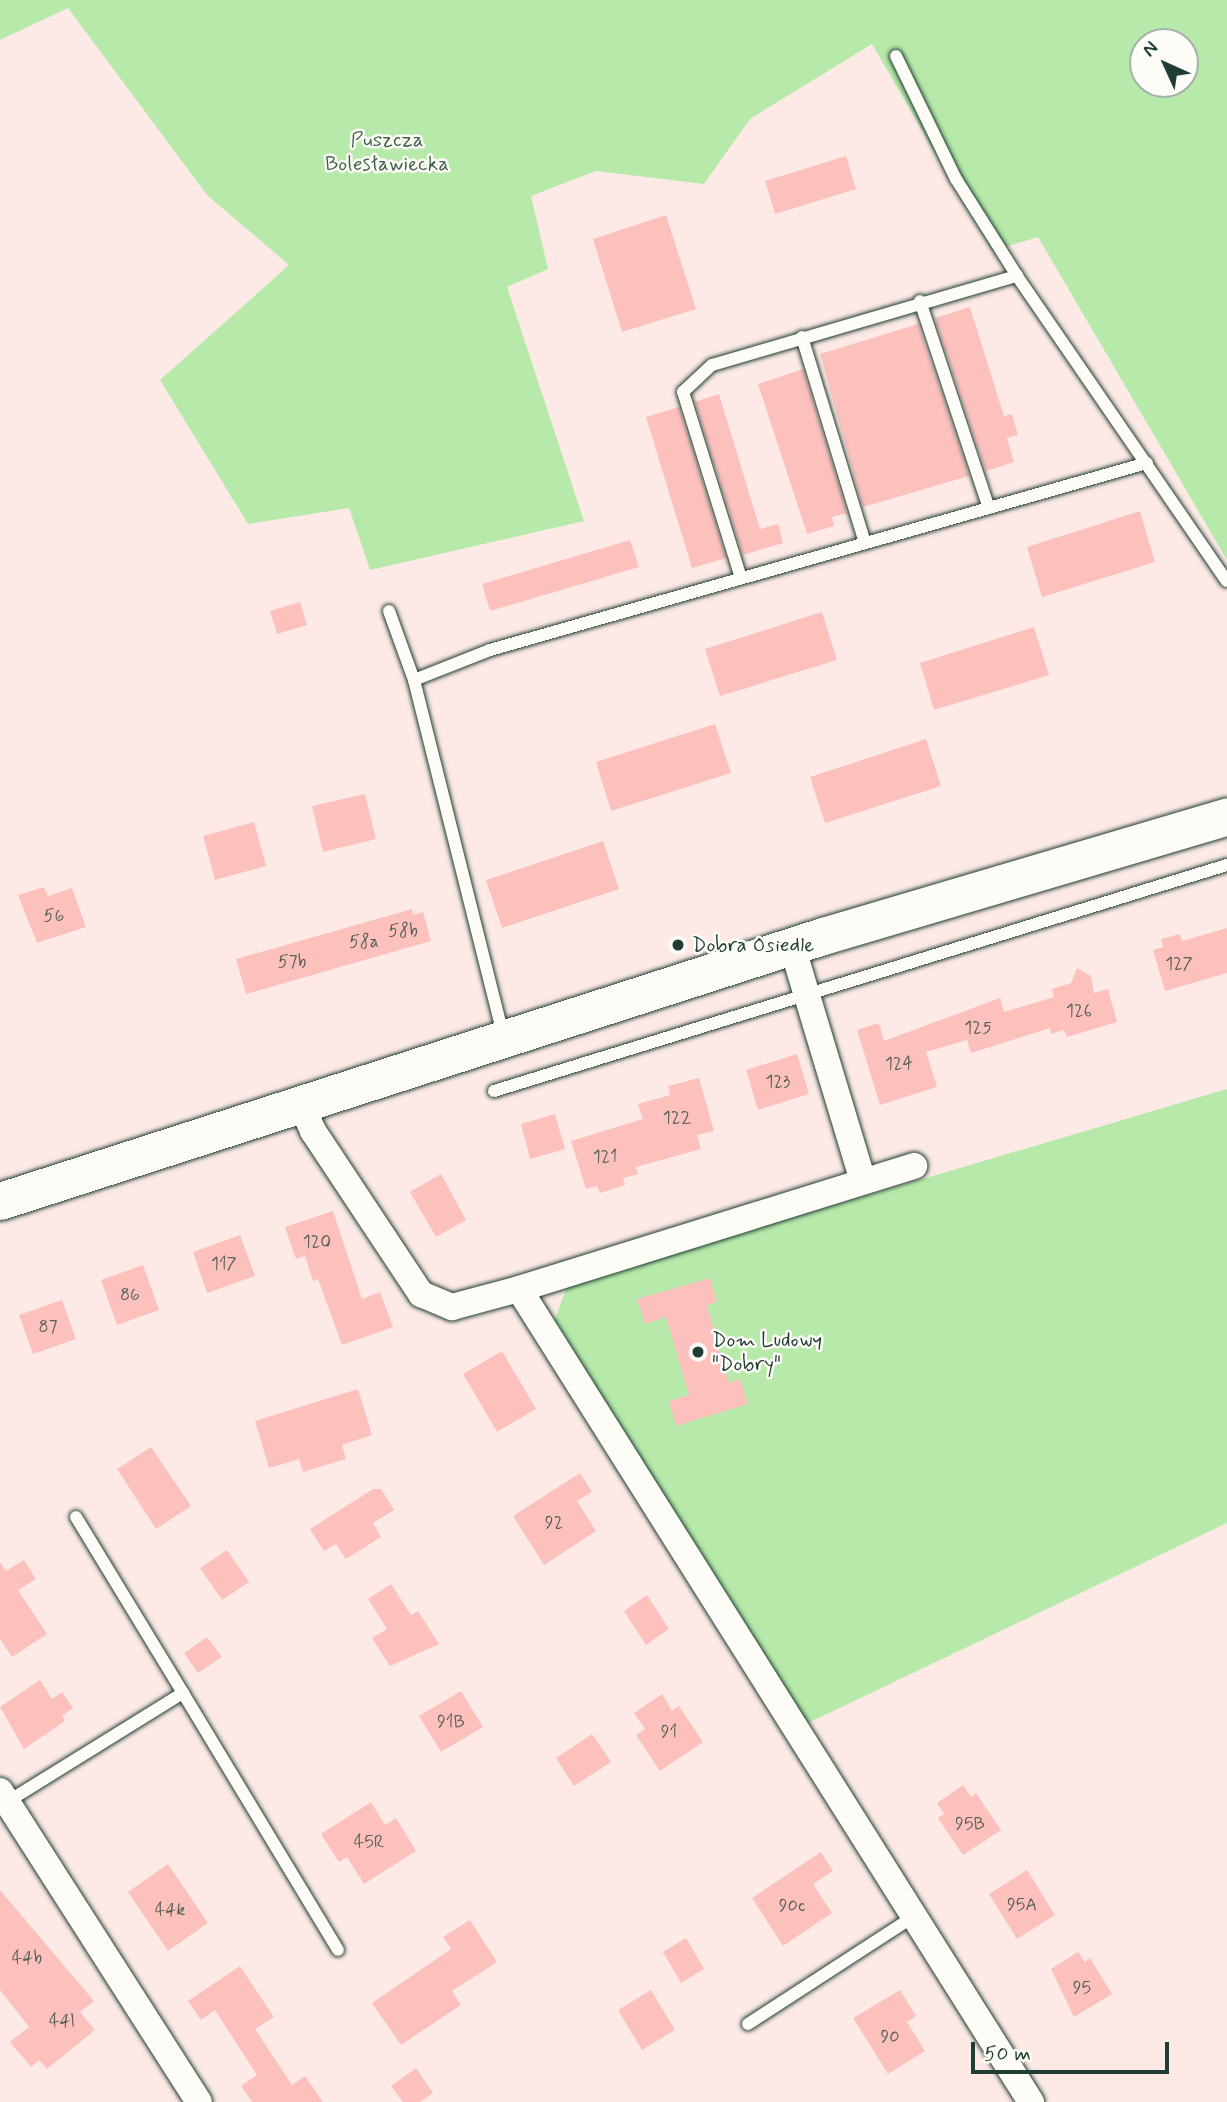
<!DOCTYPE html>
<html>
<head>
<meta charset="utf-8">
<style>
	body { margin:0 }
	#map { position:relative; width:1227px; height:2102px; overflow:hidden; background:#fdeae6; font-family:Mynerve,sans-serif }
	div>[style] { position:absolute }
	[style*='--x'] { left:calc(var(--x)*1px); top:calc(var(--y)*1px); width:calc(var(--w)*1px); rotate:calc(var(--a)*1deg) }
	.green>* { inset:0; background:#b7eaaa }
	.building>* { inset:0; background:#fdc1bd }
	.roads { filter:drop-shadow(0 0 2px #1f3d34) drop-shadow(0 0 2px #1f3d34) }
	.lane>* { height:12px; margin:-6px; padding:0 6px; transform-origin:6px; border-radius:6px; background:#fdfcf7 }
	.street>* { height:26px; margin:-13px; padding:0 13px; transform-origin:13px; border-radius:13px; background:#fdfcf7 }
	.secondary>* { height:37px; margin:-18.5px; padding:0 18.5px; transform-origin:18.5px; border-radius:18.5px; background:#fdfcf7 }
	.dots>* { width:19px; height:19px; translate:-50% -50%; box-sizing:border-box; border:4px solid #fdfcf7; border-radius:50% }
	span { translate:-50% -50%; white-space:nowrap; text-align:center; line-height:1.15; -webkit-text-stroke:5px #fdfcf7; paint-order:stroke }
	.number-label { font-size:18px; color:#565e56 }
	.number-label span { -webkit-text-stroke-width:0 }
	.park-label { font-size:21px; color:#3d604c }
	.poi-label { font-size:21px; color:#1f3d34 }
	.left { translate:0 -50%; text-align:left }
	.north { position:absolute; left:1129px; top:28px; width:70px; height:70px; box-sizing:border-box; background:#fdfcf7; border:2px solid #a4b0a9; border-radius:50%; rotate:315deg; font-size:19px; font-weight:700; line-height:28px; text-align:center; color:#1f3d34 }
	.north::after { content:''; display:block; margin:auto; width:24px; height:32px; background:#1f3d34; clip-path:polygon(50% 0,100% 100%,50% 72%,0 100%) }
	.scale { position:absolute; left:971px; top:2042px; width:198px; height:32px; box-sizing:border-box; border:4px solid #1f3d34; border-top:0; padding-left:9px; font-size:21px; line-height:24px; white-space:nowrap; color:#1f3d34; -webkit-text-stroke:5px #fdfcf7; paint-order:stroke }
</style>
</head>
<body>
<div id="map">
	<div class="green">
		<i style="clip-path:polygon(evenodd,0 0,1227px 0,1227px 560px,1038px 237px,992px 251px,872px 44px,750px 119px,704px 184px,596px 171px,531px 196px,548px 269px,507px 287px,584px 521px,370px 570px,349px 508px,248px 524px,160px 380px,289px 265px,207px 195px,68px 8px,0 40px,0 0,1143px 42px,1185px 42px,1185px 84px,1143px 84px,1143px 42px)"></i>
		<i style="clip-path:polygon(1227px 1089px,1227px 1523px,804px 1725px,553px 1324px,568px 1284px)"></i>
	</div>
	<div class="building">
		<i style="clip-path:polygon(846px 156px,856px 189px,775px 214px,765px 181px)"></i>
		<i style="clip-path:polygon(666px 215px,696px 309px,622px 332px,593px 239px)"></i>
		<i style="clip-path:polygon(970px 307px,1004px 416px,1012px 414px,1018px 435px,1007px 438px,1014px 462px,986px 471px,935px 318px)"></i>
		<i style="clip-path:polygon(918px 324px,969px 476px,863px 507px,820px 354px)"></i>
		<i style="clip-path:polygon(803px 369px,847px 513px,832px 517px,834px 526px,807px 534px,758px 384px)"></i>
		<i style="clip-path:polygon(719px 394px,760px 529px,778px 524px,783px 543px,743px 555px,695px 402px)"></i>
		<i style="clip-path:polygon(679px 407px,726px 558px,692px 568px,646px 417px)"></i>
		<i style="clip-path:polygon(1140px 511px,1155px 562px,1042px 597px,1027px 547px)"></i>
		<i style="clip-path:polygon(630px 540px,639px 567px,490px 611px,482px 584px)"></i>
		<i style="clip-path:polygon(300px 602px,307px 625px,277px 634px,270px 611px)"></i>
		<i style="clip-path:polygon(822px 612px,837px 660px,720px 696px,705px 649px)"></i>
		<i style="clip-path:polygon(1034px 627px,1049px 675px,934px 710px,920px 663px)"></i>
		<i style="clip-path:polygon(715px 724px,731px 773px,611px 811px,596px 762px)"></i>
		<i style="clip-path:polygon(926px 739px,941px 786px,825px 823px,810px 777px)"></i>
		<i style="clip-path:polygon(365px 794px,376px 839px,323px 852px,312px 806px)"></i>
		<i style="clip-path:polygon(254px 822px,266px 866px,215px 880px,203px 836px)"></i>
		<i style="clip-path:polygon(603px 841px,619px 889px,502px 928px,486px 880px)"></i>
		<i style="clip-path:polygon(44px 887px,48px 896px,72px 888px,86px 927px,37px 943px,18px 895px)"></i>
		<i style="clip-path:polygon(412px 909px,413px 915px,423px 912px,431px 941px,246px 994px,236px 959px)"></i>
		<i style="clip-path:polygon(1227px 928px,1227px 973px,1165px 991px,1153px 950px,1163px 947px,1161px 939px,1180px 934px,1182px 941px)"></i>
		<i style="clip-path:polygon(1077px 968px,1091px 976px,1094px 993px,1108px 989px,1117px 1022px,1067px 1037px,1064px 1030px,1051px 1034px,1050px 1028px,971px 1053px,967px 1040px,926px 1052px,937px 1087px,880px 1105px,857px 1030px,879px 1023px,884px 1041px,1000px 998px,1004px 1012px,1054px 997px,1052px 989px,1071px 983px)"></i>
		<i style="clip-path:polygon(797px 1054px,809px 1094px,758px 1110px,746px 1070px)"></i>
		<i style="clip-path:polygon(699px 1078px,714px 1131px,697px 1135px,701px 1149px,636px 1167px,638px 1174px,623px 1178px,625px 1185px,600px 1193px,597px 1186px,586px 1189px,571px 1141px,643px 1119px,638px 1104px,670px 1095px,668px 1086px)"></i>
		<i style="clip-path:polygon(555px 1114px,565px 1149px,530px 1159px,521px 1124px)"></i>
		<i style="clip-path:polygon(441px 1174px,466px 1220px,436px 1237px,410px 1192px)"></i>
		<i style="clip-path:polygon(333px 1211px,362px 1299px,380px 1292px,393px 1327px,342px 1345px,318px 1279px,313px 1281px,305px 1256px,296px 1259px,285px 1227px)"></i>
		<i style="clip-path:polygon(240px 1235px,255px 1276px,207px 1293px,193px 1252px)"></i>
		<i style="clip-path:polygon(143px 1265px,159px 1310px,117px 1325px,101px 1280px)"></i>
		<i style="clip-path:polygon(710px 1278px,717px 1302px,707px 1305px,729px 1383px,740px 1379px,748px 1404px,676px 1426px,669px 1401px,689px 1395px,666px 1317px,645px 1324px,637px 1299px)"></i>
		<i style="clip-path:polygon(62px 1300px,76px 1339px,33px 1354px,19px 1315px)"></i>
		<i style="clip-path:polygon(502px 1351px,536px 1409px,497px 1432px,463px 1374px)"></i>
		<i style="clip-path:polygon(358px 1389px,372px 1435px,342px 1445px,346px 1459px,303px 1472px,299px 1459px,269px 1468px,255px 1421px)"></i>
		<i style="clip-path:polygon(151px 1447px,191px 1506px,156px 1529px,117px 1469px)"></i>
		<i style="clip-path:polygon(580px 1473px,592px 1492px,577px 1501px,596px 1531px,544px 1565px,513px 1516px)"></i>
		<i style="clip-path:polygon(373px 1489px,381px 1489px,394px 1510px,373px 1523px,381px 1537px,346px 1559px,336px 1544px,324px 1551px,310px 1529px)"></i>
		<i style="clip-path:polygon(227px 1550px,249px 1582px,222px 1600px,200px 1568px)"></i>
		<i style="clip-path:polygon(24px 1560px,36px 1579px,18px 1590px,47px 1634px,12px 1657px,0 1639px,0 1562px,6px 1571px)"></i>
		<i style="clip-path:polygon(391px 1584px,411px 1615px,418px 1611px,439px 1644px,390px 1666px,372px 1638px,387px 1629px,368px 1599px)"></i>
		<i style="clip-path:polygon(647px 1595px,669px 1629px,646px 1645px,624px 1611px)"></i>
		<i style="clip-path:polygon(207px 1637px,222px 1657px,198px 1673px,184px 1653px)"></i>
		<i style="clip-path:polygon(40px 1680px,52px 1699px,62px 1692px,73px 1708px,62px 1716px,65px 1721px,24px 1749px,0 1707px)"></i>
		<i style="clip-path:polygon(461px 1691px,483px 1727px,441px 1752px,419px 1716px)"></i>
		<i style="clip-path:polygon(662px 1694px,672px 1711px,679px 1706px,703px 1742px,660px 1771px,636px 1735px,645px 1729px,634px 1713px)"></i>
		<i style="clip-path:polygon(592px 1734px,611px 1762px,574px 1786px,556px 1758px)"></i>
		<i style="clip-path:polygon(963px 1785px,971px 1797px,976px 1793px,1001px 1830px,963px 1855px,938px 1818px,944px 1814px,937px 1803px)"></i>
		<i style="clip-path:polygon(371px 1802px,385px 1825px,396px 1818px,416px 1851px,364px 1884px,347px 1857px,339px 1862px,321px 1834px)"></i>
		<i style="clip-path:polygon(821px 1852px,833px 1871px,813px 1884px,832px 1913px,783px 1946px,752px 1898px)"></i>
		<i style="clip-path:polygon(168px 1864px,208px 1923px,168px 1951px,128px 1892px)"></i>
		<i style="clip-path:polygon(1027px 1870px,1055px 1915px,1017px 1939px,989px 1894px)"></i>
		<i style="clip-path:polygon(0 1890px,94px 2001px,80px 2012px,95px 2030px,47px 2069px,39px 2060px,31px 2067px,10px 2042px,29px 2027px,0 1990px)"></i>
		<i style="clip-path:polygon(470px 1920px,497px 1962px,452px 1991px,461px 2005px,401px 2045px,372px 2003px,451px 1949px,443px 1937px)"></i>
		<i style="clip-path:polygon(686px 1938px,704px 1969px,681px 1983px,663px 1952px)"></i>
		<i style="clip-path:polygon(1078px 1952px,1085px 1962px,1090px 1958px,1112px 1994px,1074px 2017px,1051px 1969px)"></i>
		<i style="clip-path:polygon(240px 1966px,274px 2017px,255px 2029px,292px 2085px,305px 2076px,323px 2102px,252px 2102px,241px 2086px,257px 2075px,215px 2010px,201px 2020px,188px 2001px)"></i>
		<i style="clip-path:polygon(651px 1990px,675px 2030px,642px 2050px,618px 2010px)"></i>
		<i style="clip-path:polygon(900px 1990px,916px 2016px,907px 2022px,925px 2051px,888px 2074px,853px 2018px)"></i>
		<i style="clip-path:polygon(416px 2068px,433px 2093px,420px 2102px,403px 2102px,391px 2086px)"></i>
	</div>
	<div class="roads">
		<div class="lane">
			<i style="--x:896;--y:56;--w:137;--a:64"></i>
			<i style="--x:956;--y:179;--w:115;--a:57.8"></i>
			<i style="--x:1017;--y:276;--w:370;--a:55.5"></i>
			<i style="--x:920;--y:301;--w:218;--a:71.6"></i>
			<i style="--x:802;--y:337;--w:215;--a:73"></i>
			<i style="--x:741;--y:578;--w:195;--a:-107.3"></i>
			<i style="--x:683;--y:392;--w:40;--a:-43"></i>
			<i style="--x:712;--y:365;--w:318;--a:-16.3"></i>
			<i style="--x:389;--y:611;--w:73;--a:70.1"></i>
			<i style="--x:414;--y:680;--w:368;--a:75.9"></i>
			<i style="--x:414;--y:680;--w:82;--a:-21.5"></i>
			<i style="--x:490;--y:650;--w:683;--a:-15.89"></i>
			<i style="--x:494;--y:1091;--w:767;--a:-17.14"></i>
			<i style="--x:76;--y:1517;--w:206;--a:58.7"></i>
			<i style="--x:7;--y:1802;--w:207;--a:-31.8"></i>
			<i style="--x:183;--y:1693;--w:300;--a:58.9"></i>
			<i style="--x:748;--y:2024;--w:197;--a:-33"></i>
		</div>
		<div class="street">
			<i style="--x:792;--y:946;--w:245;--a:73.2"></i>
			<i style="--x:301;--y:1104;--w:30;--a:66"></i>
			<i style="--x:313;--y:1131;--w:196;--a:56.5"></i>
			<i style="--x:421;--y:1294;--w:34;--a:23"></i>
			<i style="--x:452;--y:1307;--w:69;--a:-15"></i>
			<i style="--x:519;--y:1289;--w:961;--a:57.8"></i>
			<i style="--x:519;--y:1289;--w:414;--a:-17.3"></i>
			<i style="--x:0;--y:1791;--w:369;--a:57.4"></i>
		</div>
		<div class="secondary">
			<i style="--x:0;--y:1201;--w:865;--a:-17.85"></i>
			<i style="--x:823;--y:936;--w:421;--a:-16.5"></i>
		</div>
	</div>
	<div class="dots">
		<i style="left:678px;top:945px;background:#1f3d34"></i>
		<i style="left:698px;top:1352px;background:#1f3d34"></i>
	</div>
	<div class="number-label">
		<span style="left:54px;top:916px">56</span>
		<span style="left:403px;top:931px">58b</span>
		<span style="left:364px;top:942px">58a</span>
		<span style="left:292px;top:962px">57b</span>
		<span style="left:1179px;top:964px">127</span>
		<span style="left:1079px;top:1011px">126</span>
		<span style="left:978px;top:1028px">125</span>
		<span style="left:899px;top:1064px">124</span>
		<span style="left:778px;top:1082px">123</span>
		<span style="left:677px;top:1118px">122</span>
		<span style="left:605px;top:1157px">121</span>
		<span style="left:317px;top:1242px">120</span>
		<span style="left:224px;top:1264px">117</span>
		<span style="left:130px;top:1295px">86</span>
		<span style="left:48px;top:1327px">87</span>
		<span style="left:554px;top:1523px">92</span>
		<span style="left:451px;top:1722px">91B</span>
		<span style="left:669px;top:1732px">91</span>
		<span style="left:970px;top:1824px">95B</span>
		<span style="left:369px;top:1842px">45R</span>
		<span style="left:1022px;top:1905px">95A</span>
		<span style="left:792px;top:1906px">90c</span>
		<span style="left:170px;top:1910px">44k</span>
		<span style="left:27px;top:1958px">44b</span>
		<span style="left:1082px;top:1988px">95</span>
		<span style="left:62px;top:2021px">44l</span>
		<span style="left:890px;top:2037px">90</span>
	</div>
	<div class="park-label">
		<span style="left:387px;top:152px">Puszcza<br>Bolesławiecka</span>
	</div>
	<div class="poi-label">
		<span class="left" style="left:692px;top:945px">Dobra Osiedle</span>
		<span class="left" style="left:712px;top:1352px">Dom Ludowy<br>"Dobry"</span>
	</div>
	<div class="north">N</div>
	<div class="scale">50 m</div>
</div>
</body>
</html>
